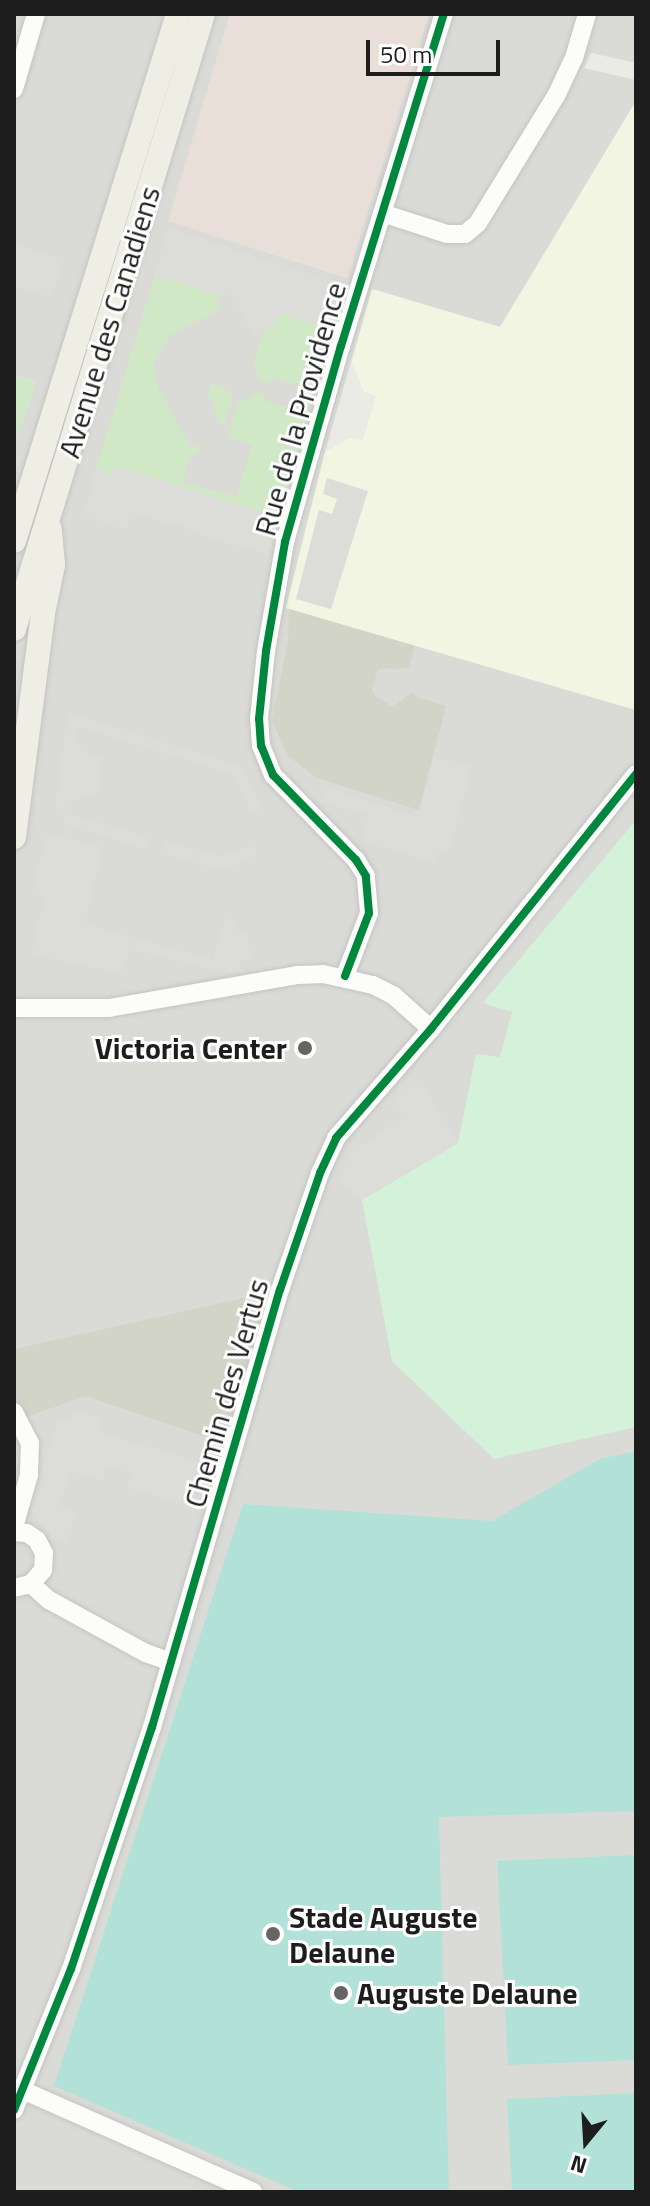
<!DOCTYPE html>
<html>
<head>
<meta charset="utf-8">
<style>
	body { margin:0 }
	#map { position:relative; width:650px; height:2206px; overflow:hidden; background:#ebebe6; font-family:"Titillium Web",sans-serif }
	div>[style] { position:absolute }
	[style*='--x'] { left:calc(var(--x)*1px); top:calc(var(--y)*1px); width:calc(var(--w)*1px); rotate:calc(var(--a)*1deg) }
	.residential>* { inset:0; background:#dadad7 }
	.commercial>* { inset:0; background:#e9ded8 }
	.education>* { inset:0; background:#f2f5e1 }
	.construction>* { inset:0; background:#d2d4c8 }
	.grass>* { inset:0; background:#d1e8c6 }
	.park>* { inset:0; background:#d4f2da }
	.pitch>* { inset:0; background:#b2e2d7 }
	.parking>* { inset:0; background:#dcdcd9 }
	.roads { filter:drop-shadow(0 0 2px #c4c4c2) drop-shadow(0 0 2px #c4c4c2) }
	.minor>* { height:18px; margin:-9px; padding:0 9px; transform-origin:9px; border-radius:9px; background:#fcfcfb }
	.major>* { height:24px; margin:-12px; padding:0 12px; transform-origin:12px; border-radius:12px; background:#efeee4 }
	.cycleway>* { height:8px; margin:-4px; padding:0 4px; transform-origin:4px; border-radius:4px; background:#00873e }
	.dots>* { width:22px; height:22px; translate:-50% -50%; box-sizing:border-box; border:4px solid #fff; border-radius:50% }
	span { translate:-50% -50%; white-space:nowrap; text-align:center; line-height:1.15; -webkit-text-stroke:6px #fff; paint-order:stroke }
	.street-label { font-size:30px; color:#1d1d1d }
	.poi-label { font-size:30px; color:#1d1d1d; font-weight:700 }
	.right { translate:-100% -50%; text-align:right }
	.left { translate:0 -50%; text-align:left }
	.frame { position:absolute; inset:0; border:16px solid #1d1d1d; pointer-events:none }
	.north { position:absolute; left:546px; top:2102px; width:80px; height:80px; -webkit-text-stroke:6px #fff; paint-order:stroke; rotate:198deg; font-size:22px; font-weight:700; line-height:32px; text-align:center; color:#1d1d1d }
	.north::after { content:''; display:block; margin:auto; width:28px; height:36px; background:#1d1d1d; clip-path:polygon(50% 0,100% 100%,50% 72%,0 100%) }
	.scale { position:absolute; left:366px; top:40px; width:134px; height:36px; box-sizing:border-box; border:4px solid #1d1d1d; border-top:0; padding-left:10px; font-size:24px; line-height:28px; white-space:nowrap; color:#1d1d1d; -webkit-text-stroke:6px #fff; paint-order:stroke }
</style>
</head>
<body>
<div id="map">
	<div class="residential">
		<i style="clip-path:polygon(14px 14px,230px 14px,169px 221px,347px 278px,429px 14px,636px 14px,636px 63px,591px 53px,584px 68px,636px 80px,636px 101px,500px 327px,372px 289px,325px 452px,286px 608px,636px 710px,636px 2192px,14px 2192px,14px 444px,36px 382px,14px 375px)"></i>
	</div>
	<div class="commercial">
		<i style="clip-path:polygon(230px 14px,429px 14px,348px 278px,168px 221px)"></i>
	</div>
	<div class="education">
		<i style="clip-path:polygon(636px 101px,636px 710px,286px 608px,325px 452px,349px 438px,363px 440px,376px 396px,364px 392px,352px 361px,372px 289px,500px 327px)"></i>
	</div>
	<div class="construction">
		<i style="clip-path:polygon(289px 609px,415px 646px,409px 668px,378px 669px,372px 689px,375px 696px,393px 707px,413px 691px,417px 697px,446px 706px,419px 810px,317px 778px,288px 756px,272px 721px,288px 641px)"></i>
		<i style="clip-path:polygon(280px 1290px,235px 1447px,86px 1396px,20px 1419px,14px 1412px,14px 1349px)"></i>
	</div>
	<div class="grass">
		<i style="clip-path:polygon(155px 275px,223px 296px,216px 300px,221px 309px,170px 335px,155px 360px,156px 383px,191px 448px,200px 444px,202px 450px,190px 456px,183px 482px,236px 497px,252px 445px,228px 437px,239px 400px,249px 399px,257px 392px,265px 395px,264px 400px,290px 409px,293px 403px,309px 408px,280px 518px,115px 466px,112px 476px,96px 469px)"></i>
		<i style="clip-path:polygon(277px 312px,331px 329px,312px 397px,296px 392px,298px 385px,272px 377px,270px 383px,260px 380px,253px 364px,264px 330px,274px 325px)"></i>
		<i style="clip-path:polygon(14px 375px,36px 382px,14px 444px)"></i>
		<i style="clip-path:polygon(212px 383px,223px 386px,233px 398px,223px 427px,212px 407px,215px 405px,206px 394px)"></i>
	</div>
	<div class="park">
		<i style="clip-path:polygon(636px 820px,636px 1427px,494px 1459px,392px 1361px,362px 1200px,458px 1143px,476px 1054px,500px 1057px,512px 1012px,483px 1003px)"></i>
	</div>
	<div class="pitch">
		<i style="clip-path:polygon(636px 1451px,636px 1811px,439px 1817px,449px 2192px,299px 2192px,54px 2086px,243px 1504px,492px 1521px,600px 1459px)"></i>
		<i style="clip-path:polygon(636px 1855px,636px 2060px,508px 2065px,497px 1861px)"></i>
		<i style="clip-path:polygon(636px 2093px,636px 2192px,512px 2192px,507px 2099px)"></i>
	</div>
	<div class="parking">
		<i style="clip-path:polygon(421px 42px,425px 48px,391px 159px,383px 163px)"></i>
		<i style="clip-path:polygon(377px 182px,381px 189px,348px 296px,341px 299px,331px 329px,278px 313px,274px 325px,253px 336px,230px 293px,223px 296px,155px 275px,168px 228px,345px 285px)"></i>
		<i style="clip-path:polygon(14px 244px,63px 259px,52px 297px,14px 286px)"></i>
		<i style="clip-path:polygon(114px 466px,280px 518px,269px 555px,189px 532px,188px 528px,132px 514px,127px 530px,84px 516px,96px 469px,112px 476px)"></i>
		<i style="clip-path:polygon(327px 478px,368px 491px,331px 609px,296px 599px,319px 510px,332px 514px,337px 499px,323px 494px)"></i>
		<i style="clip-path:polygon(68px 712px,242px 767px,262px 807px,253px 814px,232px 774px,79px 727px,77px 742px,89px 755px,102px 757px,97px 797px,84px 796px,68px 805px,72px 815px,219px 856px,252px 845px,258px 855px,234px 866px,213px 868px,162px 853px,164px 841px,147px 837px,144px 849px,63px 824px,66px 811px,55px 808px)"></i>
		<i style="clip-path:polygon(434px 757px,472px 766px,448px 854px,438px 852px,434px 863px,362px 841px,368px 815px,321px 802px,325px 787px,418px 817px)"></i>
		<i style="clip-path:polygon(47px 833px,102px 847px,85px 924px,213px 960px,226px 918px,239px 920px,236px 933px,247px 930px,251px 960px,240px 961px,240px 971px,226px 973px,130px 949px,123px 974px,32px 954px,44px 897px,31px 893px)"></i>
		<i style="clip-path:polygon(418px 1077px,458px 1143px,362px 1200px,339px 1180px,350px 1154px,403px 1116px,393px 1098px)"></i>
		<i style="clip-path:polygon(82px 1412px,101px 1418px,97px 1432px,202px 1462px,188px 1506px,127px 1488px,132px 1473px,107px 1467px,103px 1481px,70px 1472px,60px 1507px,76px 1512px,67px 1544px,56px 1540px,30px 1511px,58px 1419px,71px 1423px,74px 1414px)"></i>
	</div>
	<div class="roads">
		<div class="minor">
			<i style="--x:14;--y:89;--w:78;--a:-73.7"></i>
			<i style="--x:382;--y:213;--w:68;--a:17.9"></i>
			<i style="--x:447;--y:234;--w:18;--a:0"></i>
			<i style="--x:465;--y:234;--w:17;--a:-40"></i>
			<i style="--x:478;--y:223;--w:151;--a:-58.5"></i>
			<i style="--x:557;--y:94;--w:40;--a:-65"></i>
			<i style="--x:574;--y:58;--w:46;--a:-73.5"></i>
			<i style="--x:345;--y:976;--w:67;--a:-69.1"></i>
			<i style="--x:369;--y:913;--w:37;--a:-95"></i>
			<i style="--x:366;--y:876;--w:19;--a:-122"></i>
			<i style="--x:356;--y:860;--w:119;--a:-134.3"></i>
			<i style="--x:273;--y:775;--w:31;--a:-112"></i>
			<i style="--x:261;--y:746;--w:27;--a:-94"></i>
			<i style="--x:259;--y:719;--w:68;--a:-84.1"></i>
			<i style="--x:266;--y:651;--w:111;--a:-80.1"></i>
			<i style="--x:285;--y:542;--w:204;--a:-74.1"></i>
			<i style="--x:341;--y:346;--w:348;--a:-72.8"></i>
			<i style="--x:14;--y:1008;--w:95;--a:0"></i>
			<i style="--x:109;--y:1008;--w:192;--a:-9.9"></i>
			<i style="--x:298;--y:975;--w:25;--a:-2"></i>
			<i style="--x:323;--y:974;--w:51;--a:12.4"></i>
			<i style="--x:373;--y:985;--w:22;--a:27"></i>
			<i style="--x:393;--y:995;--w:51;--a:41.8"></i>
			<i style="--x:14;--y:1412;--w:35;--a:63"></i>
			<i style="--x:30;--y:1443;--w:32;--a:92"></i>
			<i style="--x:29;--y:1475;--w:54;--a:106.1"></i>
			<i style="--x:14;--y:1532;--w:13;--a:4"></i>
			<i style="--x:27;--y:1533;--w:12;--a:35"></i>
			<i style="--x:37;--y:1540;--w:15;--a:62"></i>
			<i style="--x:44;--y:1553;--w:17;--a:93"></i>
			<i style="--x:43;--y:1570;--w:18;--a:131"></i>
			<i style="--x:31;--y:1584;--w:17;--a:167"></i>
			<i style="--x:31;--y:1584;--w:24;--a:42"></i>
			<i style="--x:49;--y:1600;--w:111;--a:28.7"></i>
			<i style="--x:146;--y:1653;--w:27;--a:20"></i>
			<i style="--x:20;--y:2089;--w:255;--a:23.8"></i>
			<i style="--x:14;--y:2110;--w:152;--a:-68"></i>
			<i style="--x:71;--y:1969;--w:255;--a:-71.5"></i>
			<i style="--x:152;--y:1727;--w:455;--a:-73.7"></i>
			<i style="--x:280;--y:1290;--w:124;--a:-71.1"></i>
			<i style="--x:320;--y:1173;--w:38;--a:-65"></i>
			<i style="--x:336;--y:1138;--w:145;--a:-48.9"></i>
			<i style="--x:431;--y:1029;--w:327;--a:-51.2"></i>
		</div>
		<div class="major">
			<i style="--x:14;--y:541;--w:552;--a:-72.71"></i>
			<i style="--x:14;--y:629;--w:643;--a:-72.92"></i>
			<i style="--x:14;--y:837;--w:226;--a:-82.6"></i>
			<i style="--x:43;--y:613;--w:49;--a:-78.2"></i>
			<i style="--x:53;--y:565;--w:36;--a:-95"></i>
		</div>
	</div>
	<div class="cycleway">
		<i style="--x:345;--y:976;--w:67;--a:-69.1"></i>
		<i style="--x:369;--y:913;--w:37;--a:-95"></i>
		<i style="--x:366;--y:876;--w:19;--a:-122"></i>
		<i style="--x:356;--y:860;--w:119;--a:-134.3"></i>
		<i style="--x:273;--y:775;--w:31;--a:-112"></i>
		<i style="--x:261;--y:746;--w:27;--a:-94"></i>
		<i style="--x:259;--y:719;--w:68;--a:-84.1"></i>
		<i style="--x:266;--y:651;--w:111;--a:-80.1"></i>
		<i style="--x:285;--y:542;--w:204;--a:-74.1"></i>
		<i style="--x:341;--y:346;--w:348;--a:-72.8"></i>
		<i style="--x:14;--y:2110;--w:152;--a:-68"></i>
		<i style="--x:71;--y:1969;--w:255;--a:-71.5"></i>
		<i style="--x:152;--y:1727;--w:455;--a:-73.7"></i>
		<i style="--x:280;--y:1290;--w:124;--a:-71.1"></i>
		<i style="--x:320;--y:1173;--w:38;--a:-65"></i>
		<i style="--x:336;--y:1138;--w:145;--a:-48.9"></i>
		<i style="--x:431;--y:1029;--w:327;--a:-51.2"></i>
	</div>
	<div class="dots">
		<i style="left:305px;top:1048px;background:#656563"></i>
		<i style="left:273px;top:1934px;background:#656563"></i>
		<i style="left:341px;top:1993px;background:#656563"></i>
	</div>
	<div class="street-label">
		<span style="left:109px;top:322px;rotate:-73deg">Avenue des Canadiens</span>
		<span style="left:300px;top:409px;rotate:-74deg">Rue de la Providence</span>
		<span style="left:226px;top:1393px;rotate:-74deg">Chemin des Vertus</span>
	</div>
	<div class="poi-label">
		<span class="right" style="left:287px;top:1048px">Victoria Center</span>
		<span class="left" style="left:289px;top:1934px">Stade Auguste<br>Delaune</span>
		<span class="left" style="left:357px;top:1993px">Auguste Delaune</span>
	</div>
	<div class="frame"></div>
	<div class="north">N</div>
	<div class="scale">50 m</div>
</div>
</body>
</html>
